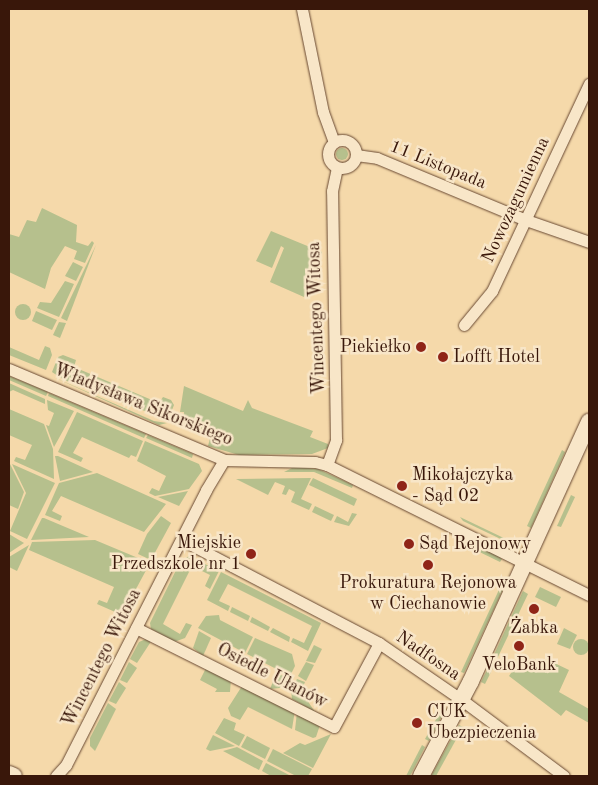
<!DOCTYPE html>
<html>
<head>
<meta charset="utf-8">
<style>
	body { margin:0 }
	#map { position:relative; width:598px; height:785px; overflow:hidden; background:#f5d9aa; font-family:"Old Standard TT",serif }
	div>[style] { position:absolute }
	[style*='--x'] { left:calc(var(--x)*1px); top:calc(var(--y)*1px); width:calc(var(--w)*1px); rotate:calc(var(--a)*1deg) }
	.green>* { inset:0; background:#b6c08d }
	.round { border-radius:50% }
	.roads { filter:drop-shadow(0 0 1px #684832) drop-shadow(0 0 1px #684832) }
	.street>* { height:11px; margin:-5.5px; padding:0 5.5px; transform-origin:5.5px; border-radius:5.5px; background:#f8e6c8 }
	.street>.ring { margin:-5.5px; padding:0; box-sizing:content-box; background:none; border:11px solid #f8e6c8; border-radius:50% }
	.secondary>* { height:16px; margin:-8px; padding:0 8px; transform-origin:8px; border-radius:8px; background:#f8e6c8 }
	.dots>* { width:14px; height:14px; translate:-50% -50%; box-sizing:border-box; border:2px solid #f8e6c8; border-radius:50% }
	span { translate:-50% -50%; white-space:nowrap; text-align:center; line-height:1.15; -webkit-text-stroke:5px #f8e6c8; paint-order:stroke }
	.street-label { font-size:18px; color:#39170a }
	.poi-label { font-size:18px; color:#39170a }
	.right { translate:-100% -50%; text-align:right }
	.left { translate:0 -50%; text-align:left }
	.frame { position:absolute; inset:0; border:10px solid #39170a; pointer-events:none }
</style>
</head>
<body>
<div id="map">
	<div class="green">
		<i class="round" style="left:336px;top:148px;width:12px;height:12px"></i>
		<i style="clip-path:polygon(42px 208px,77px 225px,76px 242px,88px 246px,92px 241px,94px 243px,85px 263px,74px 259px,77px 251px,65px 246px,51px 268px,45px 289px,9px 272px,9px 234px,19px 237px,27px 220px,36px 222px)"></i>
		<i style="clip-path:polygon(271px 231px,322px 252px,304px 297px,270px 282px,284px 248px,281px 246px,272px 268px,256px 261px)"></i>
		<i style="clip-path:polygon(96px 245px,67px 321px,61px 318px)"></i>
		<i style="clip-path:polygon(73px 262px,83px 267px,76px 281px,65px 276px)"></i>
		<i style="clip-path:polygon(65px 281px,74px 284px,59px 317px,37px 308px,40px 302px,51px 303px)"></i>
		<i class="round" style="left:15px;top:304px;width:16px;height:16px"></i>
		<i style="clip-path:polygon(36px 311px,57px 320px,52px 330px,32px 321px)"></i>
		<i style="clip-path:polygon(59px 322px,66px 323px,60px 338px,53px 335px)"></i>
		<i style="clip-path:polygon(45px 346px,50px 348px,52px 355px,46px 370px,9px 355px,9px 347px,39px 360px)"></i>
		<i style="clip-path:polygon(63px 355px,76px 360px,74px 367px,159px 403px,163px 397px,171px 400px,174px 405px,168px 420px,64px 380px,52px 372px,58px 357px)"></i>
		<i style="clip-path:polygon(9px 376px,48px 392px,46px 396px,9px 380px)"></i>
		<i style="clip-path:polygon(51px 376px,154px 421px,167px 423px,159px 425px)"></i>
		<i style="clip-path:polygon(9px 383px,45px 399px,45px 404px,13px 390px,9px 392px)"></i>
		<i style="clip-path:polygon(184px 386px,243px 411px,248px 400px,252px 408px,313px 431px,310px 437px,328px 444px,328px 448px,312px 454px,239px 455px,208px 446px,210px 438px,183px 426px,184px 412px,180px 412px)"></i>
		<i style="clip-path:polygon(49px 393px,146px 434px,144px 438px,48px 396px)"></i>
		<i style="clip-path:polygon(47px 400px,74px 411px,54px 447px,46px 425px,49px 426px,54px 413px,48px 410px)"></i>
		<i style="clip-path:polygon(9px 409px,44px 424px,53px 449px,54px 479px,14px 461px,16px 457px,25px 460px,32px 445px,9px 435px)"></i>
		<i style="clip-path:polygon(77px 412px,143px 441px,136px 457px,131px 455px,129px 458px,82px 437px,73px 453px,83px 458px,81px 462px,58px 452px)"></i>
		<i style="clip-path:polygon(148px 435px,193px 454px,192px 458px,146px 438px)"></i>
		<i style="clip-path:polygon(145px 441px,199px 464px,202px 471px,189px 489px,155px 496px,149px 493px,152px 488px,159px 491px,166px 476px,137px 461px)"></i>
		<i style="clip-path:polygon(562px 450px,565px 452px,531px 528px,527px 526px)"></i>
		<i style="clip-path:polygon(55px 456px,58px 456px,93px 472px,60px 481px)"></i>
		<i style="clip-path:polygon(9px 462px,24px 492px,18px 509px,9px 505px)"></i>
		<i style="clip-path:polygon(12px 464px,55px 483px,27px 539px,10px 531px,26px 493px)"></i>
		<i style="clip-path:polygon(294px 467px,318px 469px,353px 485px,352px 488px,314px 472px,284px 472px)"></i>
		<i style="clip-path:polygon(97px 473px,166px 504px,144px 532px,61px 496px,52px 511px,62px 516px,60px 521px,45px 515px,59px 483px)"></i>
		<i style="clip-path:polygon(311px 478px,301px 499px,312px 504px,309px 510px,291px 502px,295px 492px,289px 489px,286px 495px,282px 494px,285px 486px,275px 482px,268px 495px,236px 479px)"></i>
		<i style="clip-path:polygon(313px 478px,357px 499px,354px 506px,309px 485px)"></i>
		<i style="clip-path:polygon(188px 491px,179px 506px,158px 497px)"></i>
		<i style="clip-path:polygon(571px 495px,575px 497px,561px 527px,557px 526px)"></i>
		<i style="clip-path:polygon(315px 506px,334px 515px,331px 521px,312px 512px)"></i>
		<i style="clip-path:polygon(352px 513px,357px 514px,349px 526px,334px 522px,337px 516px,348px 522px)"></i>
		<i style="clip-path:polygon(161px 516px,171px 523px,151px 560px,138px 554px,147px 534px)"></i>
		<i style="clip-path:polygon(460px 517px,510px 541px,509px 543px,463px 521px)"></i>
		<i style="clip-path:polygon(42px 518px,44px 518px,89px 537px,31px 540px)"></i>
		<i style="clip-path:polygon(9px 534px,24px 543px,9px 553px)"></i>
		<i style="clip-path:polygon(462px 538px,496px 554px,502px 559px,500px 562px,459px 542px)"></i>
		<i style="clip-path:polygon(95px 540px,150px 563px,122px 615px,97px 604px,99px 600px,107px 603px,114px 587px,29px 550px,32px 542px)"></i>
		<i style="clip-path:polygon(29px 545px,17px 571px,9px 567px,9px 557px)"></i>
		<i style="clip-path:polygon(189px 556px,219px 571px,210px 589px,205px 586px,210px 575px,192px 566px,163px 624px,180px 634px,186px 623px,192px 625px,185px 638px,174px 642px,151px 629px,150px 623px,180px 562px)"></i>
		<i style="clip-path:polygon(221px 572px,321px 623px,308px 651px,291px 642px,293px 638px,304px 643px,312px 626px,228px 584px,219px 601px,230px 606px,228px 611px,207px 600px)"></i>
		<i style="clip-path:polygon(503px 581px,506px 583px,464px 673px,461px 672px)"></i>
		<i style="clip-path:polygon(540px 587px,561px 597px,556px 607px,535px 597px)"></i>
		<i style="clip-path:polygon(523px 591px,528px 594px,497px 659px,493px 657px)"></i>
		<i style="clip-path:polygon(232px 607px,250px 616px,248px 621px,230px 612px)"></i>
		<i style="clip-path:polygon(219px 615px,220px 620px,253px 637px,245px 653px,198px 628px,206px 616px)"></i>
		<i style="clip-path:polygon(252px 617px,270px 627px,268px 631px,250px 622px)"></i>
		<i style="clip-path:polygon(273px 628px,290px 637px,289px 642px,270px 632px)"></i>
		<i style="clip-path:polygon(564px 628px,577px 635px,570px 649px,557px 644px)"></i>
		<i style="clip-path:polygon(199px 631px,211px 638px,203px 656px,193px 648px)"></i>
		<i style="clip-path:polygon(255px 638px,292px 654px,295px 666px,290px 676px,247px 654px)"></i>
		<i class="round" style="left:573px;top:639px;width:16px;height:16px"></i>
		<i style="clip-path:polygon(146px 639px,152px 640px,137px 663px,130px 659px,139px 642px)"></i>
		<i style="clip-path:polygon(314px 645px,322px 649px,315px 663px,306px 661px)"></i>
		<i style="clip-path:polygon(535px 659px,545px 664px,548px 660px,569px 670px,559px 692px,589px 709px,589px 723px,566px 710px,561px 716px,509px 676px,517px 664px,530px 670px)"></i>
		<i style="clip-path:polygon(129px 662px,137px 668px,127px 683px,120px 680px)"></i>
		<i style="clip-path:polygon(306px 662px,314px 665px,306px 681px,298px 676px)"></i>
		<i style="clip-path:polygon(491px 662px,495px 664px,485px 684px,481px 682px)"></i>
		<i style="clip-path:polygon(207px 666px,231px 679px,230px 692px,215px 692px,217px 689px,200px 680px)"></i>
		<i style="clip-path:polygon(277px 672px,286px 678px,280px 688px,270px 689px)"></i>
		<i style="clip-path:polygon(297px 679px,305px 682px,299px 696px,307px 700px,315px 712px,292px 699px,291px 690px)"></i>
		<i style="clip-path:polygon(119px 682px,126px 688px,116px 704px,109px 701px)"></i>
		<i style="clip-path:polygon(242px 686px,295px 710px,292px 729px,248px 707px,240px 720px,231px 716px,228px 708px)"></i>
		<i style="clip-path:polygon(108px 703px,116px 709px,95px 751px,90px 746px,90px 738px)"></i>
		<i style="clip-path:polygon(297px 712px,320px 725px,316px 737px,313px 738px,295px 730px)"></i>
		<i style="clip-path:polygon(439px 714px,442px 716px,429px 741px,425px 739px)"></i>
		<i style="clip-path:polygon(224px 718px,236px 723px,234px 730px,245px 735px,239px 746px,215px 733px)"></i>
		<i style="clip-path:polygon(459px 725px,463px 727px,436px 776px,431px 776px)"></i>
		<i style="clip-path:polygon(331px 734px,313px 768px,283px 753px,300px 743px,305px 745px)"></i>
		<i style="clip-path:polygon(213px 735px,235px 746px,210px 751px,206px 749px)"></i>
		<i style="clip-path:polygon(247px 736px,270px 748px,265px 759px,241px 747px)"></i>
		<i style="clip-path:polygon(422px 745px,425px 747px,410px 776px,406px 776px)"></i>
		<i style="clip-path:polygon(237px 747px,263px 761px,259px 770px,223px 751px)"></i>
		<i style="clip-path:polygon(273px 749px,312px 769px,308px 776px,296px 776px,267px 761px)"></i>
		<i style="clip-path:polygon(266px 763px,291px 776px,271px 776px,262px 771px)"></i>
	</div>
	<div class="roads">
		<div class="street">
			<i style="--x:302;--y:9;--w:105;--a:78.5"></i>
			<i style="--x:323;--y:112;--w:32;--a:70"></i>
			<i class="ring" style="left:328px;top:140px;width:17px;height:17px"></i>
			<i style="--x:356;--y:155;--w:21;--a:8"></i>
			<i style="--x:377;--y:158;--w:161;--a:22.6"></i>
			<i style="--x:526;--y:220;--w:67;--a:19.2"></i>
			<i style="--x:464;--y:325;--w:44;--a:-50.5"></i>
			<i style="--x:492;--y:291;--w:229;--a:-64.9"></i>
			<i style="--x:9;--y:369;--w:233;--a:22.9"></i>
			<i style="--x:224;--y:460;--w:91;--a:1.3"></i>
			<i style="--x:315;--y:462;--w:12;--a:14"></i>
			<i style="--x:327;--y:465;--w:292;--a:26.4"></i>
			<i style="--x:327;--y:465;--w:27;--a:-70"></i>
			<i style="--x:336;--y:440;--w:249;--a:-90.9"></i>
			<i style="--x:332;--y:191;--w:24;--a:-78"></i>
			<i style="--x:182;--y:540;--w:222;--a:27.6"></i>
			<i style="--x:379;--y:643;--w:101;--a:34.5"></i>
			<i style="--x:462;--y:700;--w:127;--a:36.7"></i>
			<i style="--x:136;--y:628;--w:221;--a:26.6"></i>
			<i style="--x:334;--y:727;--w:95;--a:-61.8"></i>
			<i style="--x:56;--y:776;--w:15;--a:-48"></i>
			<i style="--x:66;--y:765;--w:309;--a:-63"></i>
			<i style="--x:206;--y:490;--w:35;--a:-59"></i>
		</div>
		<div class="secondary">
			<i style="--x:9;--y:774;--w:5;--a:22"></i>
			<i style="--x:421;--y:776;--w:107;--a:-62.2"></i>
			<i style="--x:471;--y:681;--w:285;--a:-65.5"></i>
		</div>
	</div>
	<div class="dots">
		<i style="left:421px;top:347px;background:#8f2418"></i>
		<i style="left:443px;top:357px;background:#8f2418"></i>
		<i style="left:402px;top:486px;background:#8f2418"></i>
		<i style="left:409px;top:544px;background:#8f2418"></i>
		<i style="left:251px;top:554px;background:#8f2418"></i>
		<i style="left:428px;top:565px;background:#8f2418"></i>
		<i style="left:534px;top:609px;background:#8f2418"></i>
		<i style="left:519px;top:646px;background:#8f2418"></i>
		<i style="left:417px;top:723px;background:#8f2418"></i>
	</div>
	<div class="street-label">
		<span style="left:438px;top:165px;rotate:22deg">11 Listopada</span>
		<span style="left:516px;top:200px;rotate:-65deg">Nowozagumienna</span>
		<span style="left:317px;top:318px;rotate:-92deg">Wincentego Witosa</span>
		<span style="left:143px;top:405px;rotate:22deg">Władysława Sikorskiego</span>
		<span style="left:428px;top:656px;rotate:34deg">Nadfosna</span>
		<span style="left:102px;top:658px;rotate:-63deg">Wincentego Witosa</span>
		<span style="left:272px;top:676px;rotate:27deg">Osiedle Ułanów</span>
	</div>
	<div class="poi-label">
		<span class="right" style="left:411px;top:347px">Piekiełko</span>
		<span class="left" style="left:453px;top:357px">Lofft Hotel</span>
		<span class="left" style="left:412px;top:486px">Mikołajczyka<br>- Sąd 02</span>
		<span class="right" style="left:241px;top:554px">Miejskie<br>Przedszkole nr 1</span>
		<span class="left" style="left:419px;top:544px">Sąd Rejonowy</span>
		<span style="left:428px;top:594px">Prokuratura Rejonowa<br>w Ciechanowie</span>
		<span style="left:534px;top:628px">Żabka</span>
		<span style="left:519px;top:665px">VeloBank</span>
		<span class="left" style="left:427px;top:723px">CUK<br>Ubezpieczenia</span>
	</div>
	<div class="frame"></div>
</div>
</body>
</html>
